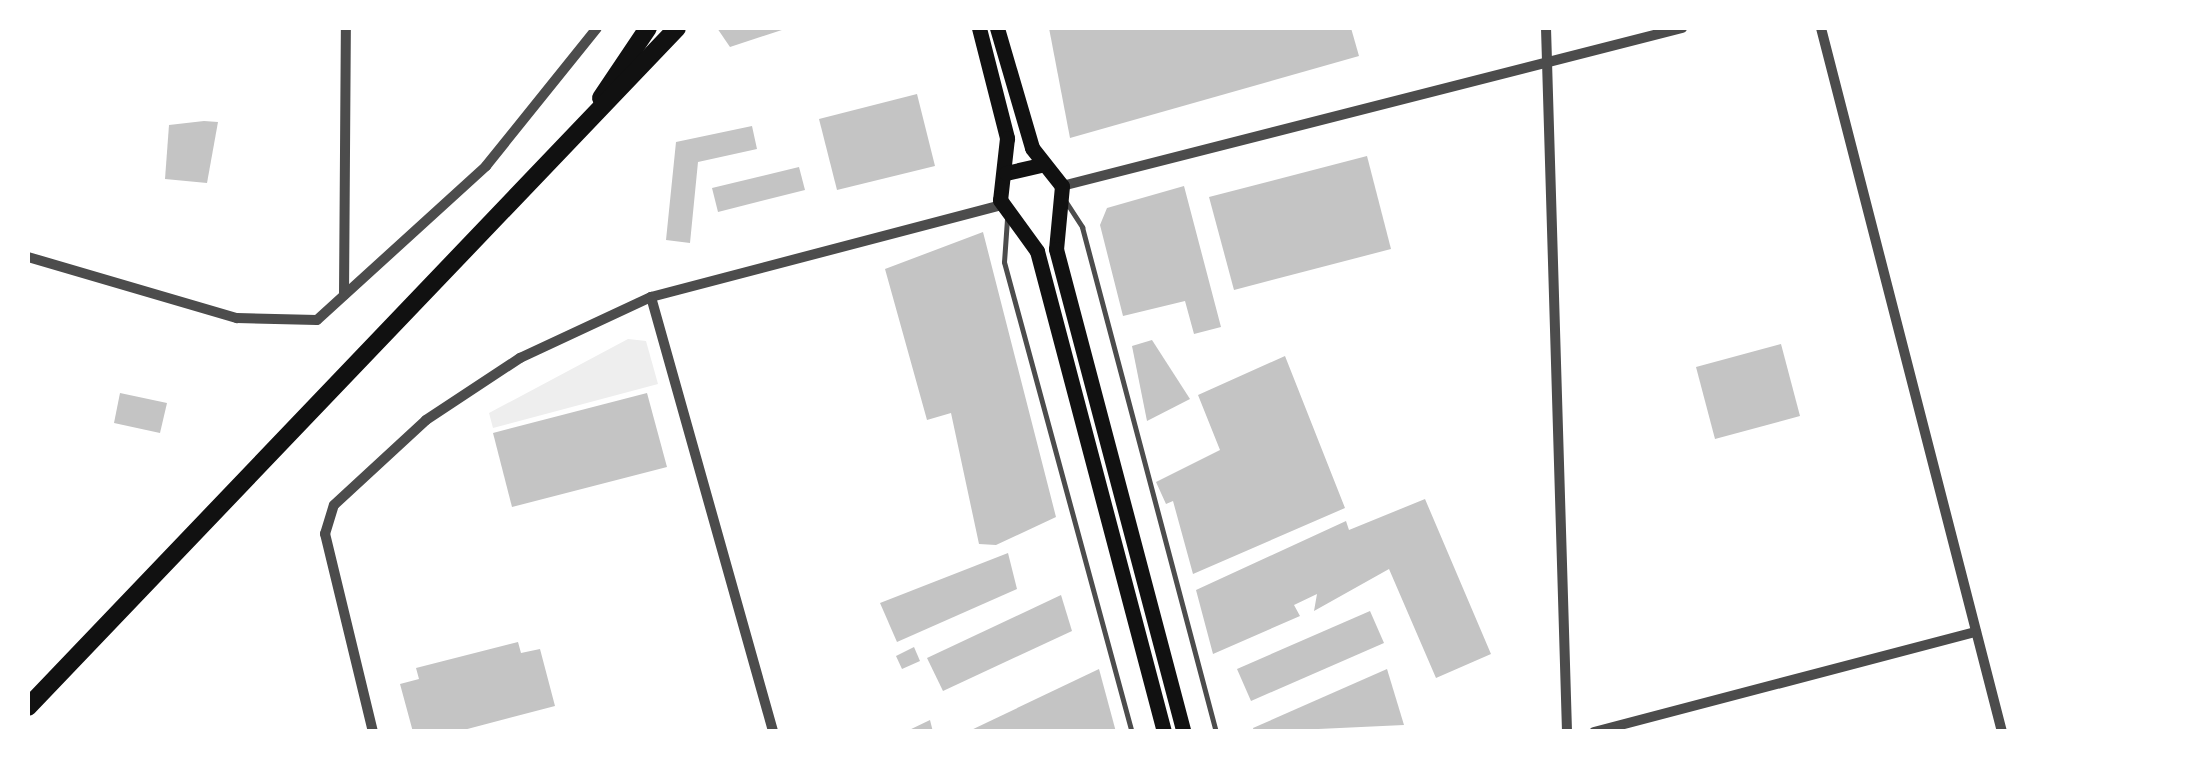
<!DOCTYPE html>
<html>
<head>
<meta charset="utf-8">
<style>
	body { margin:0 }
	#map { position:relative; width:2200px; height:759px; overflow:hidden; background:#fff; font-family:Cabin,sans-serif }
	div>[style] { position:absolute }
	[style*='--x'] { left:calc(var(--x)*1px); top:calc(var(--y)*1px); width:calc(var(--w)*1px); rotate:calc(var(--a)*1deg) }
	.green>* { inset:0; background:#eee }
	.building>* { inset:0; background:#c4c4c4 }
	.service>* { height:5px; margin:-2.5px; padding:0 2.5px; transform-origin:2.5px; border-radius:2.5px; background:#4c4c4c }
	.minor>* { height:10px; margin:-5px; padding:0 5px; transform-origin:5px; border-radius:5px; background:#4c4c4c }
	.secondary>* { height:15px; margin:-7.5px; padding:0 7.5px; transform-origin:7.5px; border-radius:7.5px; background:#111 }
	.trunk>* { height:18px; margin:-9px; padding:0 9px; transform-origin:9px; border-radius:9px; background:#111 }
	span { translate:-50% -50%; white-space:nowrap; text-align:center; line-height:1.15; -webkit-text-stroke:9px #fff; paint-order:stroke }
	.frame { position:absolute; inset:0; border:30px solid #fff; pointer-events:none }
</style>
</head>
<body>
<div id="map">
	<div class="green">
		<i style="clip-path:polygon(628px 339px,646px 341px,658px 384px,493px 428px,489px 413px)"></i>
	</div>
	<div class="building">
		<i style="clip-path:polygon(717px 28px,788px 28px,730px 47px)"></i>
		<i style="clip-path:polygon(1049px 28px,1351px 28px,1359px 56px,1070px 138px)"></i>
		<i style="clip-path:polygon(917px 94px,935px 166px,837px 190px,819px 119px)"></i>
		<i style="clip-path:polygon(204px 121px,218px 122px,207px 183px,165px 179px,169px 125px)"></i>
		<i style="clip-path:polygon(752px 126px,757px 149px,698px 162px,690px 243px,666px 240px,676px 142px)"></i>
		<i style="clip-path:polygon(1367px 156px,1391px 249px,1234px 290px,1209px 197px)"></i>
		<i style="clip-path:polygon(799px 167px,805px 190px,718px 212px,712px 188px)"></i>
		<i style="clip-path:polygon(1184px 186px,1221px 327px,1194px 334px,1185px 301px,1123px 316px,1100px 225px,1107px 208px)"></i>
		<i style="clip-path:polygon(983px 232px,1056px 517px,996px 545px,979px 544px,951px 413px,927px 420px,885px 269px)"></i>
		<i style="clip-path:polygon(1152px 340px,1190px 399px,1147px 421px,1132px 346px)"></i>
		<i style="clip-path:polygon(1781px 344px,1800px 416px,1715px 439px,1696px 367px)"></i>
		<i style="clip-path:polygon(1285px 356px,1345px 508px,1193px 574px,1173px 501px,1166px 504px,1156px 482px,1220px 450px,1198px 395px)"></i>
		<i style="clip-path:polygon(120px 393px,167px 403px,160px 433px,114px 423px)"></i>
		<i style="clip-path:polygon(647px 393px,667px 467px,512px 507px,493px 433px)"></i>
		<i style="clip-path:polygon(1425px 499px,1491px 654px,1436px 678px,1389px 569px,1314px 611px,1317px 594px,1294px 605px,1300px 616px,1213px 654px,1196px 590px,1346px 521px,1349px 530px)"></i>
		<i style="clip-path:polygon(1008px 553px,1017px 589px,897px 642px,880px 603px)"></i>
		<i style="clip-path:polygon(1061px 595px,1072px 631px,943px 691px,927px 658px)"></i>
		<i style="clip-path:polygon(1370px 611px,1384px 643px,1251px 701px,1237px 669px)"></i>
		<i style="clip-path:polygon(518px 642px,521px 653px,540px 649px,555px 706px,456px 732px,413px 732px,400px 684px,419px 679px,416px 668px)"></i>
		<i style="clip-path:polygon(914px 647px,920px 661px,902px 669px,896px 656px)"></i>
		<i style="clip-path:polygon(1099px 669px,1116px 732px,967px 732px)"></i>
		<i style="clip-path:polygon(1387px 669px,1404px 725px,1254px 732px,1253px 728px)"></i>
		<i style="clip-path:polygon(930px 720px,933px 732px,905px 732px)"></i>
	</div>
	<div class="service">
		<i style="--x:1066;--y:202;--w:30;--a:57"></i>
		<i style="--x:1082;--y:227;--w:522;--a:75.14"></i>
		<i style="--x:1007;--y:219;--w:43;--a:94"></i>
		<i style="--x:1004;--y:262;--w:487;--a:74.8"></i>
	</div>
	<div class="minor">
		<i style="--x:1546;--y:28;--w:704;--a:88.29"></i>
		<i style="--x:1821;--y:28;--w:727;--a:75.58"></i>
		<i style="--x:1062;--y:186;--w:640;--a:-14.3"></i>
		<i style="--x:28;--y:257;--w:218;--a:16.3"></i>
		<i style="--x:237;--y:318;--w:80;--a:1.4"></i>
		<i style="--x:317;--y:320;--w:229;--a:-42.3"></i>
		<i style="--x:486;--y:166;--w:177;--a:-51.2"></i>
		<i style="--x:344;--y:295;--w:267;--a:-89.6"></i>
		<i style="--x:651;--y:297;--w:452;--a:74.3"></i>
		<i style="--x:373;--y:732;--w:204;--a:-103.6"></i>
		<i style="--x:325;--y:534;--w:30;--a:-73"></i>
		<i style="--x:334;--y:505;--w:125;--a:-42.7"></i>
		<i style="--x:426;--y:420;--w:113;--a:-33.4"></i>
		<i style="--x:520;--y:358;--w:145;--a:-25"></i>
		<i style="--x:651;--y:297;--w:363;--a:-14.7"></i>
		<i style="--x:1594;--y:732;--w:395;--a:-14.7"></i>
	</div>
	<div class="secondary">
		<i style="--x:979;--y:28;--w:114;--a:75.7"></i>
		<i style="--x:1007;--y:138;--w:62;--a:96.4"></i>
		<i style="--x:1000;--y:200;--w:63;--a:54"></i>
		<i style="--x:1037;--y:251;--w:497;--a:75.2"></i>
		<i style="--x:997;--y:28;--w:125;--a:73.7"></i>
		<i style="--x:1032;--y:148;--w:48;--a:51.7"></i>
		<i style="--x:1062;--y:186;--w:63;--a:95.4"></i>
		<i style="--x:1056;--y:249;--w:500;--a:75.2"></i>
		<i style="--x:1006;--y:173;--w:39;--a:-13"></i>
	</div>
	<div class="trunk">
		<i style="--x:601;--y:98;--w:84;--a:-56.1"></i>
		<i style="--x:28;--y:707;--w:939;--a:-46.29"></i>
	</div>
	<div class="frame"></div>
</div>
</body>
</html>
